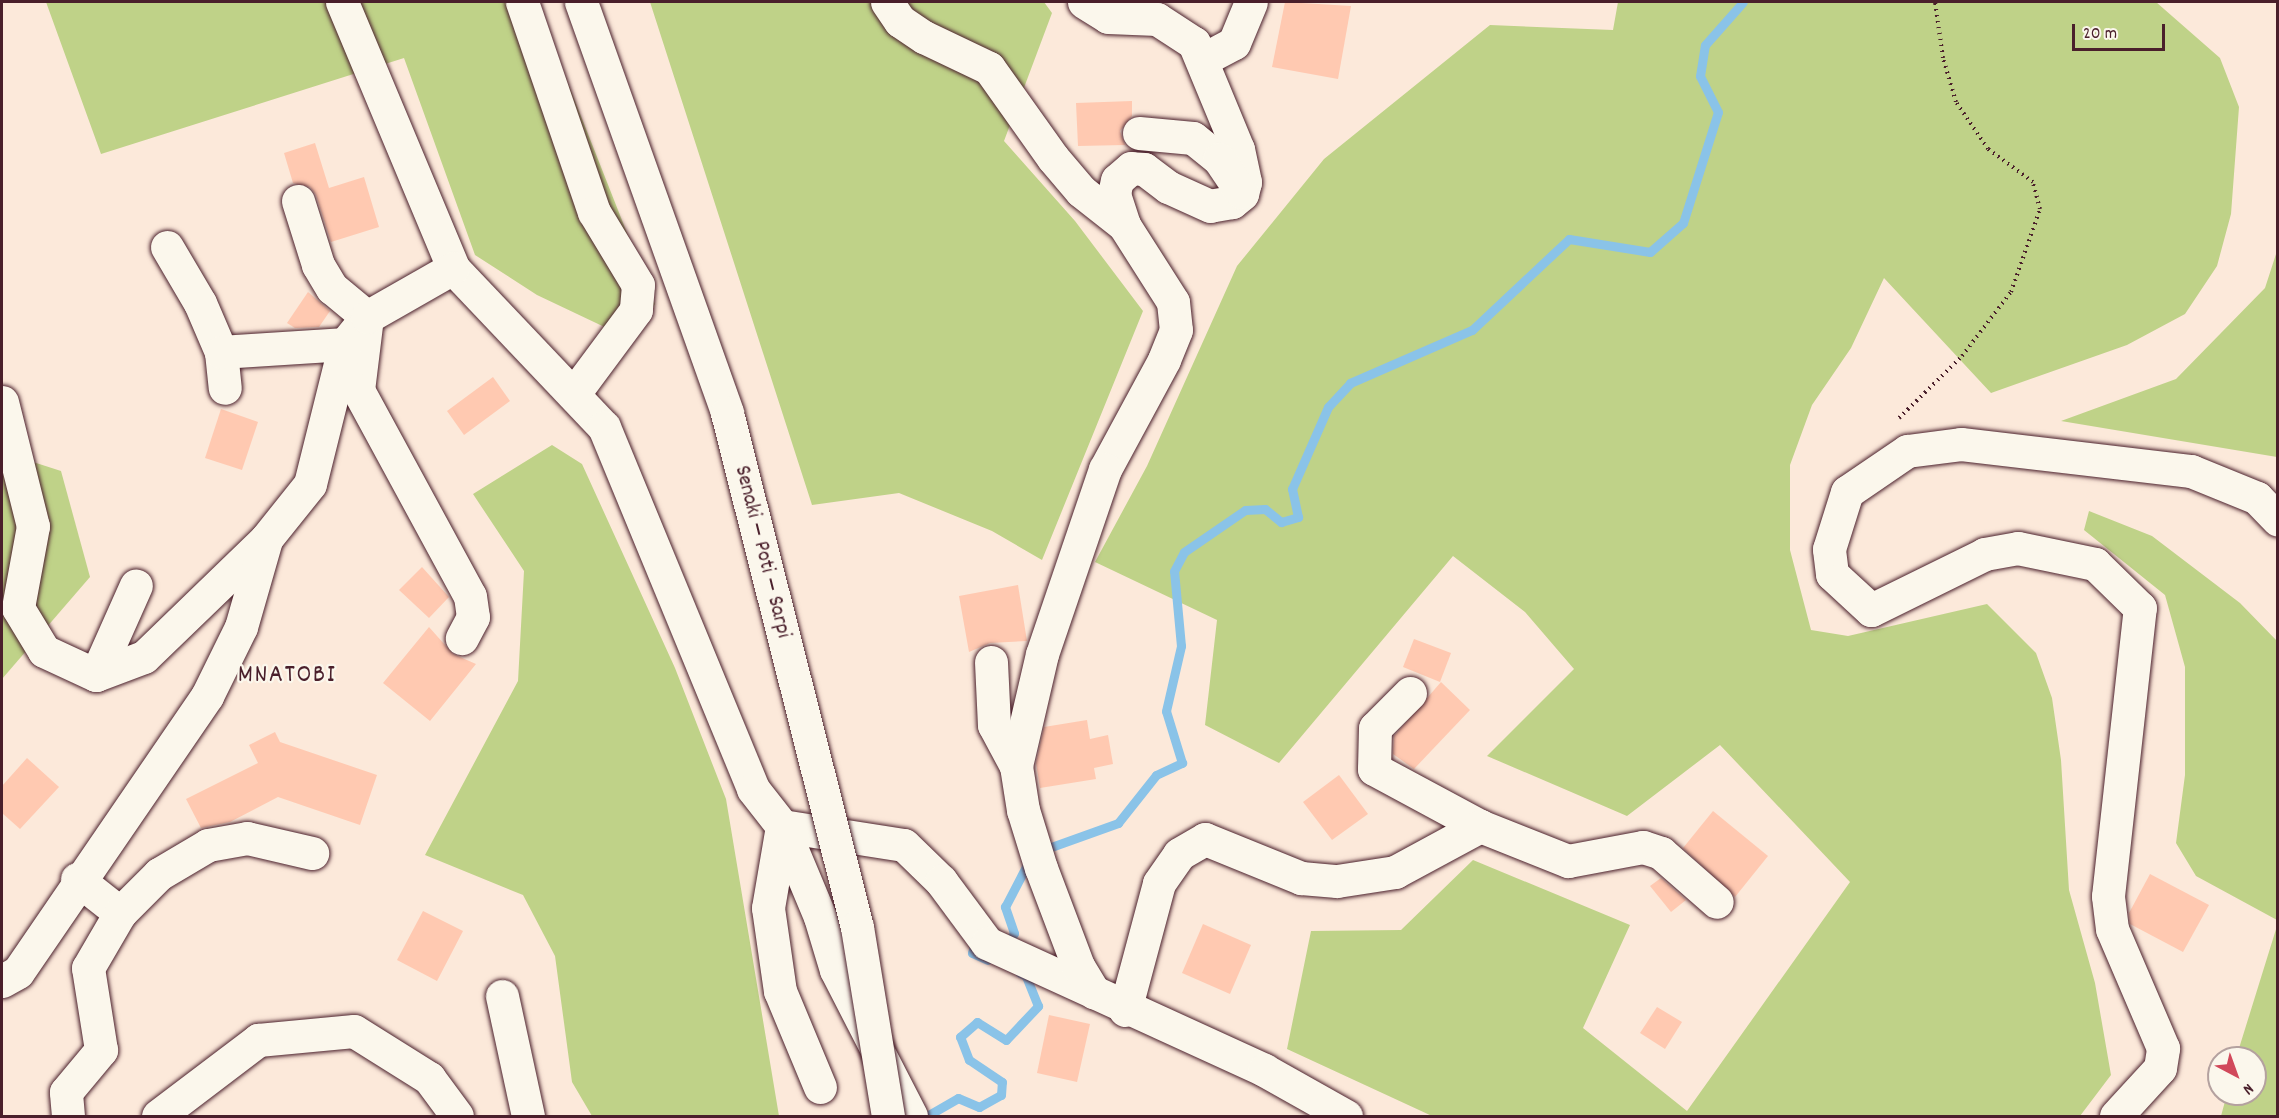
<!DOCTYPE html>
<html>
<head>
<meta charset="utf-8">
<style>
	body { margin:0 }
	#map { position:relative; width:2279px; height:1118px; overflow:hidden; background:#fce9da; font-family:Dekko,sans-serif }
	div>[style] { position:absolute }
	[style*='--x'] { left:calc(var(--x)*1px); top:calc(var(--y)*1px); width:calc(var(--w)*1px); rotate:calc(var(--a)*1deg) }
	.green>* { inset:0; background:#bfd288 }
	.stream>* { height:9px; margin:-4.5px; padding:0 4.5px; transform-origin:4.5px; border-radius:4.5px; background:#8ac3e8 }
	.building>* { inset:0; background:#ffc9b1 }
	.path>* { height:4px; margin-top:-2px; transform-origin:0; background:repeating-linear-gradient(90deg,#4a1f2b 0 1.5px,transparent 0 6px) }
	.roads { filter:drop-shadow(0 0 2px #4a1f2b) drop-shadow(0 0 2px #4a1f2b) }
	.minor>* { height:33px; margin:-16.5px; padding:0 16.5px; transform-origin:16.5px; border-radius:16.5px; background:#fbf7ec }
	.bridges { filter:drop-shadow(0 0 2px #4a1f2b) drop-shadow(0 0 2px #4a1f2b) }
	.highway-bridge>* { height:33px; margin:-16.5px; padding:0 16.5px; transform-origin:16.5px; border-radius:16.5px; background:#fbf7ec }
	span { translate:-50% -50%; white-space:nowrap; text-align:center; line-height:1.15; -webkit-text-stroke:4.5px #fbf7ec; paint-order:stroke }
	.street-label { font-size:22px; color:#4a1f2b }
	.quarter-label { font-size:26px; color:#4a1f2b; letter-spacing:1.5px }
	.frame { position:absolute; inset:0; border:3px solid #4a1f2b; pointer-events:none }
	.north { position:absolute; left:2207px; top:1046px; width:60px; height:60px; box-sizing:border-box; background:#fbf7ec; border:2px solid #b4a19f; border-radius:50%; rotate:139deg; font-size:16px; font-weight:700; line-height:24px; text-align:center; color:#4a1f2b }
	.north::after { content:''; display:block; margin:auto; width:21px; height:27px; background:#d1495b; clip-path:polygon(50% 0,100% 100%,50% 72%,0 100%) }
	.scale { position:absolute; left:2072px; top:24px; width:93px; height:27px; box-sizing:border-box; border:3px solid #4a1f2b; border-top:0; padding-left:8px; font-size:18px; line-height:21px; white-space:nowrap; color:#4a1f2b; -webkit-text-stroke:4px #fbf7ec; paint-order:stroke }
</style>
</head>
<body>
<div id="map">
	<div class="green">
		<i style="clip-path:polygon(46px 2px,536px 2px,655px 304px,634px 341px,537px 295px,475px 255px,404px 58px,101px 154px)"></i>
		<i style="clip-path:polygon(650px 2px,1044px 2px,1052px 13px,1004px 141px,1075px 221px,1143px 311px,1042px 560px,992px 531px,899px 493px,812px 505px)"></i>
		<i style="clip-path:polygon(1618px 2px,2156px 2px,2220px 58px,2239px 107px,2231px 214px,2217px 266px,2185px 314px,2127px 345px,1991px 393px,1884px 278px,1851px 348px,1812px 405px,1790px 465px,1790px 550px,1811px 630px,1848px 636px,1987px 604px,2036px 653px,2052px 698px,2061px 760px,2069px 890px,2095px 983px,2111px 1075px,2080px 1116px,1432px 1116px,1287px 1049px,1311px 931px,1401px 930px,1473px 860px,1630px 925px,1583px 1028px,1687px 1111px,1850px 882px,1720px 745px,1627px 816px,1487px 756px,1574px 669px,1525px 612px,1453px 556px,1279px 763px,1205px 725px,1217px 620px,1095px 562px,1147px 466px,1237px 266px,1324px 159px,1490px 25px,1613px 30px)"></i>
		<i style="clip-path:polygon(2277px 251px,2277px 457px,2061px 421px,2176px 379px,2265px 288px)"></i>
		<i style="clip-path:polygon(552px 445px,582px 464px,675px 668px,726px 799px,779px 1116px,592px 1116px,572px 1082px,555px 956px,523px 895px,425px 855px,518px 681px,524px 571px,473px 494px)"></i>
		<i style="clip-path:polygon(2px 452px,61px 471px,90px 577px,2px 679px)"></i>
		<i style="clip-path:polygon(2089px 511px,2152px 536px,2240px 603px,2277px 641px,2277px 920px,2196px 876px,2176px 843px,2185px 775px,2185px 667px,2165px 595px,2084px 530px)"></i>
		<i style="clip-path:polygon(2277px 926px,2277px 1116px,2221px 1116px,2227px 1094px,2255px 1094px,2255px 1058px,2236px 1058px)"></i>
	</div>
	<div class="stream">
		<i style="--x:1040;--y:851;--w:83;--a:-19.7"></i>
		<i style="--x:1118;--y:823;--w:61;--a:-51.6"></i>
		<i style="--x:1156;--y:775;--w:29;--a:-25"></i>
		<i style="--x:1182;--y:763;--w:54;--a:-107.1"></i>
		<i style="--x:1166;--y:711;--w:67;--a:-77"></i>
		<i style="--x:1181;--y:646;--w:75;--a:-95.3"></i>
		<i style="--x:1174;--y:571;--w:21;--a:-62"></i>
		<i style="--x:1184;--y:552;--w:74;--a:-34.5"></i>
		<i style="--x:1245;--y:510;--w:20;--a:-3"></i>
		<i style="--x:1265;--y:509;--w:21;--a:39"></i>
		<i style="--x:1281;--y:522;--w:18;--a:-16"></i>
		<i style="--x:1298;--y:517;--w:29;--a:-102"></i>
		<i style="--x:1292;--y:489;--w:90;--a:-66.3"></i>
		<i style="--x:1328;--y:407;--w:33;--a:-47"></i>
		<i style="--x:1350;--y:383;--w:133;--a:-23.5"></i>
		<i style="--x:1472;--y:330;--w:133;--a:-43.2"></i>
		<i style="--x:1569;--y:239;--w:82;--a:9.1"></i>
		<i style="--x:1650;--y:252;--w:44;--a:-41.3"></i>
		<i style="--x:1683;--y:223;--w:116;--a:-72.5"></i>
		<i style="--x:1718;--y:112;--w:40;--a:-116.6"></i>
		<i style="--x:1700;--y:76;--w:31;--a:-81"></i>
		<i style="--x:1705;--y:45;--w:57;--a:-48.5"></i>
		<i style="--x:980;--y:945;--w:6;--a:180"></i>
		<i style="--x:974;--y:945;--w:8;--a:104"></i>
		<i style="--x:972;--y:953;--w:17;--a:24"></i>
		<i style="--x:1006;--y:946;--w:15;--a:-58"></i>
		<i style="--x:1014;--y:933;--w:28;--a:-109"></i>
		<i style="--x:1005;--y:907;--w:54;--a:-62.5"></i>
		<i style="--x:927;--y:1116;--w:36;--a:-30"></i>
		<i style="--x:958;--y:1098;--w:23;--a:23"></i>
		<i style="--x:979;--y:1107;--w:25;--a:-29"></i>
		<i style="--x:1001;--y:1095;--w:13;--a:-86"></i>
		<i style="--x:1002;--y:1082;--w:40;--a:-146"></i>
		<i style="--x:969;--y:1060;--w:25;--a:-111"></i>
		<i style="--x:960;--y:1037;--w:23;--a:-41"></i>
		<i style="--x:977;--y:1022;--w:34;--a:32"></i>
		<i style="--x:1006;--y:1040;--w:47;--a:-46.7"></i>
		<i style="--x:1038;--y:1006;--w:32;--a:-112"></i>
		<i style="--x:1026;--y:976;--w:7;--a:-153"></i>
	</div>
	<div class="building">
		<i style="clip-path:polygon(1285px 2px,1351px 6px,1338px 79px,1272px 67px)"></i>
		<i style="clip-path:polygon(1132px 101px,1132px 116px,1120px 131px,1125px 145px,1078px 146px,1076px 103px)"></i>
		<i style="clip-path:polygon(315px 143px,329px 188px,364px 177px,379px 227px,331px 242px,316px 195px,310px 187px,293px 183px,284px 153px)"></i>
		<i style="clip-path:polygon(308px 292px,330px 311px,319px 327px,295px 328px,287px 323px)"></i>
		<i style="clip-path:polygon(493px 377px,510px 401px,464px 435px,447px 411px)"></i>
		<i style="clip-path:polygon(221px 409px,258px 422px,242px 470px,205px 458px)"></i>
		<i style="clip-path:polygon(422px 567px,449px 597px,429px 618px,399px 590px)"></i>
		<i style="clip-path:polygon(1018px 585px,1027px 641px,990px 643px,969px 652px,959px 596px)"></i>
		<i style="clip-path:polygon(429px 627px,453px 654px,476px 664px,430px 721px,383px 683px)"></i>
		<i style="clip-path:polygon(1414px 639px,1451px 653px,1440px 682px,1403px 667px)"></i>
		<i style="clip-path:polygon(1441px 682px,1470px 710px,1414px 769px,1393px 754px,1394px 736px)"></i>
		<i style="clip-path:polygon(1087px 720px,1090px 739px,1108px 735px,1113px 764px,1094px 768px,1096px 779px,1040px 788px,1036px 763px,1044px 727px)"></i>
		<i style="clip-path:polygon(275px 732px,280px 742px,377px 775px,360px 825px,278px 797px,230px 822px,201px 828px,186px 799px,258px 763px,249px 745px)"></i>
		<i style="clip-path:polygon(27px 758px,59px 787px,20px 829px,2px 813px,2px 786px)"></i>
		<i style="clip-path:polygon(1339px 775px,1368px 814px,1332px 840px,1303px 802px)"></i>
		<i style="clip-path:polygon(1713px 811px,1768px 856px,1735px 897px,1683px 848px)"></i>
		<i style="clip-path:polygon(2150px 874px,2209px 905px,2183px 952px,2130px 924px,2129px 913px)"></i>
		<i style="clip-path:polygon(1661px 878px,1686px 900px,1671px 912px,1650px 886px)"></i>
		<i style="clip-path:polygon(423px 911px,463px 931px,437px 981px,397px 960px)"></i>
		<i style="clip-path:polygon(1203px 924px,1251px 945px,1230px 994px,1182px 973px)"></i>
		<i style="clip-path:polygon(1657px 1007px,1682px 1022px,1665px 1049px,1640px 1033px)"></i>
		<i style="clip-path:polygon(1049px 1015px,1090px 1024px,1077px 1082px,1037px 1073px)"></i>
	</div>
	<div class="path">
		<i style="--x:1899;--y:418;--w:88;--a:-44.5"></i>
		<i style="--x:1962;--y:356;--w:81;--a:-52.6"></i>
		<i style="--x:2011;--y:292;--w:88;--a:-70.7"></i>
		<i style="--x:2040;--y:209;--w:28;--a:-105"></i>
		<i style="--x:2033;--y:182;--w:56;--a:-143.7"></i>
		<i style="--x:1988;--y:149;--w:57;--a:-124.2"></i>
		<i style="--x:1956;--y:102;--w:46;--a:-106.5"></i>
		<i style="--x:1943;--y:58;--w:57;--a:-98.1"></i>
	</div>
	<div class="roads">
		<div class="minor">
			<i style="--x:342;--y:2;--w:288;--a:67.3"></i>
			<i style="--x:453;--y:268;--w:219;--a:46.5"></i>
			<i style="--x:604;--y:427;--w:391;--a:67.6"></i>
			<i style="--x:753;--y:789;--w:47;--a:51.9"></i>
			<i style="--x:782;--y:826;--w:123;--a:8.9"></i>
			<i style="--x:904;--y:845;--w:52;--a:44.2"></i>
			<i style="--x:941;--y:881;--w:77;--a:53.4"></i>
			<i style="--x:987;--y:943;--w:305;--a:24.6"></i>
			<i style="--x:1264;--y:1070;--w:94;--a:29.3"></i>
			<i style="--x:522;--y:2;--w:222;--a:71.1"></i>
			<i style="--x:594;--y:212;--w:85;--a:58.9"></i>
			<i style="--x:638;--y:285;--w:25;--a:95"></i>
			<i style="--x:636;--y:310;--w:102;--a:126.6"></i>
			<i style="--x:887;--y:2;--w:23;--a:56"></i>
			<i style="--x:900;--y:21;--w:29;--a:34"></i>
			<i style="--x:924;--y:37;--w:72;--a:25.5"></i>
			<i style="--x:989;--y:68;--w:110;--a:54.6"></i>
			<i style="--x:1053;--y:158;--w:43;--a:49.7"></i>
			<i style="--x:1081;--y:191;--w:55;--a:38.3"></i>
			<i style="--x:1084;--y:2;--w:28;--a:32"></i>
			<i style="--x:1108;--y:17;--w:49;--a:2.3"></i>
			<i style="--x:1157;--y:19;--w:44;--a:33"></i>
			<i style="--x:1194;--y:43;--w:115;--a:67.5"></i>
			<i style="--x:1238;--y:149;--w:34;--a:78"></i>
			<i style="--x:1245;--y:182;--w:12;--a:104"></i>
			<i style="--x:1242;--y:194;--w:13;--a:141"></i>
			<i style="--x:1232;--y:202;--w:22;--a:170"></i>
			<i style="--x:1210;--y:206;--w:46;--a:-155.7"></i>
			<i style="--x:1168;--y:187;--w:30;--a:-143"></i>
			<i style="--x:1144;--y:169;--w:13;--a:-176"></i>
			<i style="--x:1131;--y:168;--w:18;--a:139"></i>
			<i style="--x:1117;--y:180;--w:14;--a:102"></i>
			<i style="--x:1114;--y:194;--w:33;--a:72"></i>
			<i style="--x:1124;--y:225;--w:91;--a:57.5"></i>
			<i style="--x:1173;--y:302;--w:28;--a:84"></i>
			<i style="--x:1176;--y:330;--w:32;--a:112"></i>
			<i style="--x:1164;--y:360;--w:124;--a:118.4"></i>
			<i style="--x:1105;--y:469;--w:195;--a:108.8"></i>
			<i style="--x:1042;--y:654;--w:115;--a:103.1"></i>
			<i style="--x:1016;--y:766;--w:45;--a:81"></i>
			<i style="--x:1023;--y:810;--w:61;--a:72.8"></i>
			<i style="--x:1041;--y:868;--w:105;--a:69.3"></i>
			<i style="--x:1078;--y:966;--w:31;--a:59"></i>
			<i style="--x:1202;--y:60;--w:36;--a:-28"></i>
			<i style="--x:1234;--y:43;--w:44;--a:-67.5"></i>
			<i style="--x:1139;--y:133;--w:54;--a:5.3"></i>
			<i style="--x:1193;--y:138;--w:33;--a:39"></i>
			<i style="--x:1219;--y:159;--w:40;--a:56"></i>
			<i style="--x:298;--y:201;--w:67;--a:72.6"></i>
			<i style="--x:318;--y:265;--w:27;--a:59"></i>
			<i style="--x:332;--y:288;--w:45;--a:39.6"></i>
			<i style="--x:367;--y:317;--w:74;--a:97"></i>
			<i style="--x:358;--y:390;--w:234;--a:61.5"></i>
			<i style="--x:470;--y:596;--w:21;--a:82"></i>
			<i style="--x:473;--y:617;--w:24;--a:118"></i>
			<i style="--x:167;--y:247;--w:65;--a:59.5"></i>
			<i style="--x:200;--y:303;--w:53;--a:66.8"></i>
			<i style="--x:221;--y:352;--w:36;--a:84"></i>
			<i style="--x:221;--y:352;--w:124;--a:-3.7"></i>
			<i style="--x:2;--y:402;--w:128;--a:76"></i>
			<i style="--x:33;--y:526;--w:83;--a:100.4"></i>
			<i style="--x:18;--y:608;--w:50;--a:58.8"></i>
			<i style="--x:44;--y:651;--w:57;--a:24.8"></i>
			<i style="--x:96;--y:675;--w:51;--a:-20.6"></i>
			<i style="--x:144;--y:657;--w:170;--a:-44"></i>
			<i style="--x:266;--y:539;--w:70;--a:-51.3"></i>
			<i style="--x:310;--y:484;--w:144;--a:-76"></i>
			<i style="--x:345;--y:344;--w:35;--a:-51"></i>
			<i style="--x:367;--y:317;--w:99;--a:-29.7"></i>
			<i style="--x:991;--y:662;--w:63;--a:87.3"></i>
			<i style="--x:994;--y:725;--w:47;--a:61.8"></i>
			<i style="--x:96;--y:675;--w:98;--a:-66"></i>
			<i style="--x:1410;--y:693;--w:49;--a:135"></i>
			<i style="--x:1375;--y:728;--w:41;--a:91.4"></i>
			<i style="--x:1374;--y:769;--w:120;--a:28.3"></i>
			<i style="--x:782;--y:826;--w:99;--a:67.3"></i>
			<i style="--x:820;--y:917;--w:55;--a:73.2"></i>
			<i style="--x:836;--y:970;--w:164;--a:62.8"></i>
			<i style="--x:782;--y:826;--w:83;--a:99.7"></i>
			<i style="--x:768;--y:908;--w:84;--a:81.8"></i>
			<i style="--x:780;--y:991;--w:104;--a:67.4"></i>
			<i style="--x:77;--y:879;--w:55;--a:38.3"></i>
			<i style="--x:2;--y:981;--w:18;--a:-29"></i>
			<i style="--x:18;--y:972;--w:335;--a:-55.6"></i>
			<i style="--x:207;--y:696;--w:77;--a:-63.8"></i>
			<i style="--x:241;--y:627;--w:91;--a:-74"></i>
			<i style="--x:502;--y:996;--w:123;--a:77.8"></i>
			<i style="--x:1125;--y:1010;--w:131;--a:-75"></i>
			<i style="--x:1159;--y:883;--w:35;--a:-55"></i>
			<i style="--x:1179;--y:854;--w:30;--a:-30"></i>
			<i style="--x:1205;--y:839;--w:104;--a:22.1"></i>
			<i style="--x:1301;--y:878;--w:36;--a:5"></i>
			<i style="--x:1337;--y:881;--w:59;--a:-8.8"></i>
			<i style="--x:1395;--y:872;--w:97;--a:-28.4"></i>
			<i style="--x:1480;--y:826;--w:95;--a:21.7"></i>
			<i style="--x:1568;--y:861;--w:76;--a:-10.6"></i>
			<i style="--x:1643;--y:847;--w:19;--a:18"></i>
			<i style="--x:1661;--y:853;--w:74;--a:41.2"></i>
			<i style="--x:68;--y:1116;--w:24;--a:-95"></i>
			<i style="--x:66;--y:1092;--w:55;--a:-50.2"></i>
			<i style="--x:101;--y:1050;--w:83;--a:-99"></i>
			<i style="--x:88;--y:968;--w:64;--a:-59.8"></i>
			<i style="--x:120;--y:913;--w:55;--a:-45"></i>
			<i style="--x:159;--y:874;--w:57;--a:-30.6"></i>
			<i style="--x:208;--y:845;--w:40;--a:-10"></i>
			<i style="--x:247;--y:838;--w:67;--a:13"></i>
			<i style="--x:158;--y:1116;--w:126;--a:-37.2"></i>
			<i style="--x:258;--y:1040;--w:96;--a:-5.4"></i>
			<i style="--x:354;--y:1031;--w:89;--a:32.1"></i>
			<i style="--x:429;--y:1078;--w:47;--a:53.6"></i>
			<i style="--x:2116;--y:1116;--w:65;--a:-47.5"></i>
			<i style="--x:2160;--y:1068;--w:20;--a:-81"></i>
			<i style="--x:2163;--y:1048;--w:129;--a:-113.2"></i>
			<i style="--x:2112;--y:929;--w:33;--a:-97"></i>
			<i style="--x:2108;--y:896;--w:290;--a:-83.7"></i>
			<i style="--x:2140;--y:608;--w:63;--a:-135.6"></i>
			<i style="--x:2095;--y:564;--w:79;--a:-168.3"></i>
			<i style="--x:2018;--y:548;--w:34;--a:170"></i>
			<i style="--x:1985;--y:554;--w:127;--a:153.8"></i>
			<i style="--x:1871;--y:610;--w:53;--a:-137.3"></i>
			<i style="--x:1832;--y:574;--w:25;--a:-97"></i>
			<i style="--x:1829;--y:549;--w:60;--a:-72.5"></i>
			<i style="--x:1847;--y:492;--w:73;--a:-34.3"></i>
			<i style="--x:1907;--y:451;--w:54;--a:-7.4"></i>
			<i style="--x:1961;--y:444;--w:232;--a:6.7"></i>
			<i style="--x:2191;--y:471;--w:71;--a:22.2"></i>
			<i style="--x:2257;--y:498;--w:30;--a:46"></i>
		</div>
	</div>
	<div class="bridges">
		<div class="highway-bridge">
			<i style="--x:581;--y:2;--w:436;--a:70.4"></i>
			<i style="--x:727;--y:413;--w:530;--a:75.81"></i>
			<i style="--x:857;--y:927;--w:192;--a:80.7"></i>
		</div>
	</div>
	<div class="street-label">
		<span style="left:762px;top:552px;rotate:76deg">Senaki — Poti — Sarpi</span>
	</div>
	<div class="quarter-label">
		<span style="left:287px;top:676px">MNATOBI</span>
	</div>
	<div class="frame"></div>
	<div class="north">N</div>
	<div class="scale">20 m</div>
</div>
</body>
</html>
